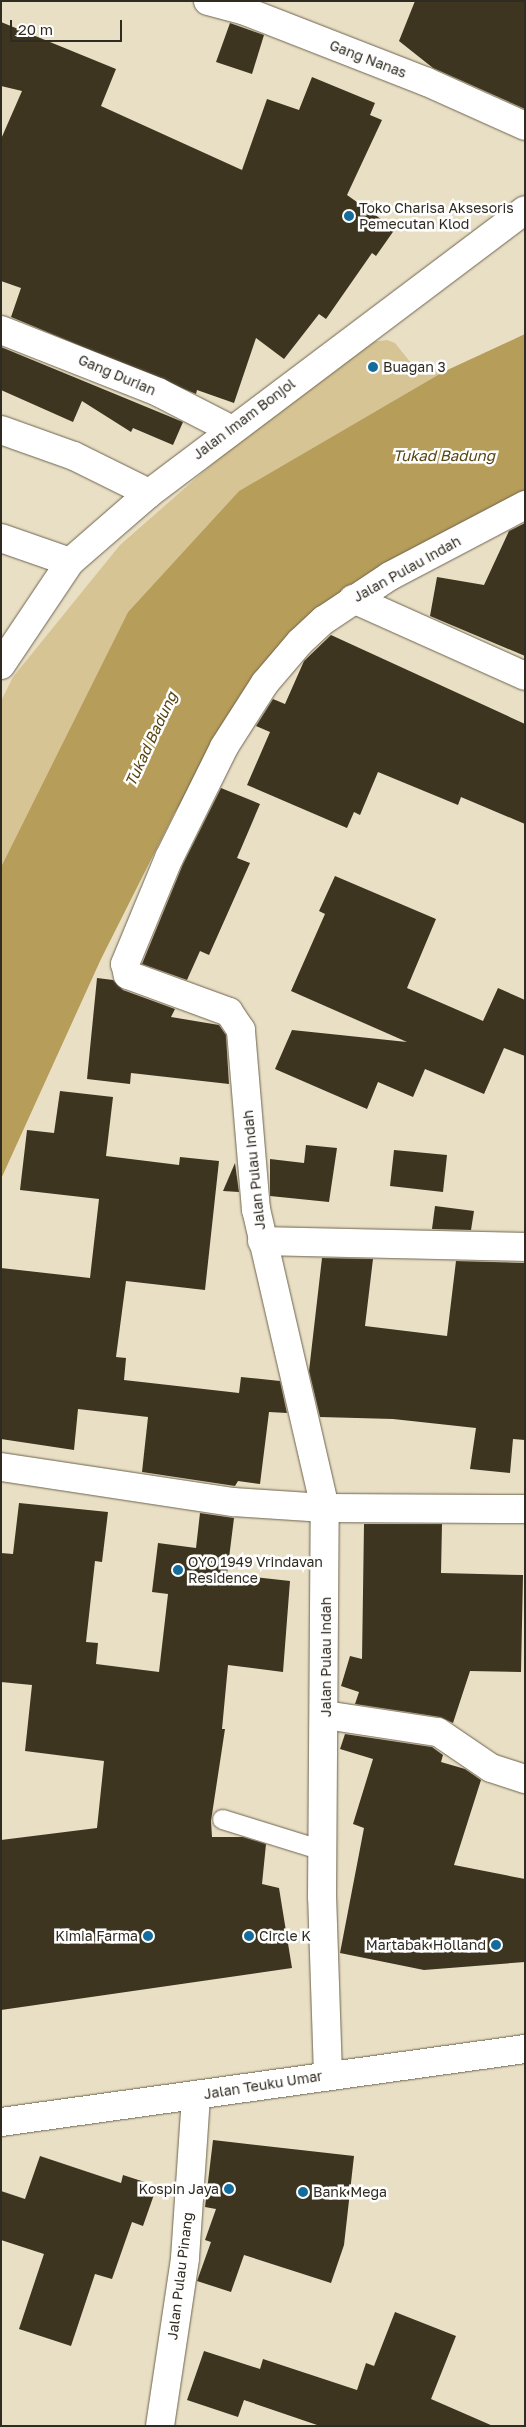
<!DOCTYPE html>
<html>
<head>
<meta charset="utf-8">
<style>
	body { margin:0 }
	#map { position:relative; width:526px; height:2427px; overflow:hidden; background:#e9dfc5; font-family:"Golos Text",sans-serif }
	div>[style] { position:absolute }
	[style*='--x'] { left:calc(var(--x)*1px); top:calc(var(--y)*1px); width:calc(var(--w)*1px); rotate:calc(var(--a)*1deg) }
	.green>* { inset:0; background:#d7c494 }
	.water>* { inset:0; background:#b79d5a }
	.building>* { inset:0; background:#3d3520 }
	.roads { filter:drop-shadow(0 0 1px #6d644e) drop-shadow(0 0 1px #6d644e) }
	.lane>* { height:19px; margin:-9.5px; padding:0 9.5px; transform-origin:9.5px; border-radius:9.5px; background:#fff }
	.street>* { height:28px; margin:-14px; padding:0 14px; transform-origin:14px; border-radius:14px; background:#fff }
	.secondary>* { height:28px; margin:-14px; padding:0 14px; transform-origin:14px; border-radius:14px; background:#fff }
	.highway>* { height:28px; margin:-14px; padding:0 14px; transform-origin:14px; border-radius:14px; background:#fff }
	.dots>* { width:14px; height:14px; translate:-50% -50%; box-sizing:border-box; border:2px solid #fff; border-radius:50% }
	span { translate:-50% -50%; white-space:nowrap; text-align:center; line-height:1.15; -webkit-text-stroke:5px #fff; paint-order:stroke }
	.street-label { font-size:14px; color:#2f2b21 }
	.poi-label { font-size:14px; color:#2f2b21 }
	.left { translate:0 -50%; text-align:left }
	.right { translate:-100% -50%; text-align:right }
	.water-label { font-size:15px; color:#57450f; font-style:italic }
	.frame { position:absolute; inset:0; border:2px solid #2f2b21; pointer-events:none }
	.scale { position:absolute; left:10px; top:20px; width:112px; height:22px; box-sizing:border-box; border:2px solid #2f2b21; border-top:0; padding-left:6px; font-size:15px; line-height:18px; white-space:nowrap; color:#2f2b21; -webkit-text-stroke:4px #fff; paint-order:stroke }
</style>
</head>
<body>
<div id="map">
	<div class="green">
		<i style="clip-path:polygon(387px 340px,395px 343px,411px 363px,423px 361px,443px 372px,239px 491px,128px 612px,1px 867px,1px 701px,13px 677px,120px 545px,292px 394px,371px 342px)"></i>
	</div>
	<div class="water">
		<i style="clip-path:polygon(525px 334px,525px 497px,474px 524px,384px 563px,308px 628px,257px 683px,175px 812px,101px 959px,1px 1179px,1px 867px,128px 612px,239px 491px,443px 372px)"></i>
	</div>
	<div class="building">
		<i style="clip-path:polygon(415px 1px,525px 1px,525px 109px,433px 68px,399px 41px)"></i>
		<i style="clip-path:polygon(1px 22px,116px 69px,101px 106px,242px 170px,267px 99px,299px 110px,312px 77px,375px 103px,370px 115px,382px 120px,347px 195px,395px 229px,376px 256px,372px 253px,326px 319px,319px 314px,284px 359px,256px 338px,234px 403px,197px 390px,196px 394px,11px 317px,21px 288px,1px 281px,1px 139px,22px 91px,1px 86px)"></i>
		<i style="clip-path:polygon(230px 23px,264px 35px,252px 74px,216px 62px)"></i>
		<i style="clip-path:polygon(1px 347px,183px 422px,173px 445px,133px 428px,131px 432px,82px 401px,73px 422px,1px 390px)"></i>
		<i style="clip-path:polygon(525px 523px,525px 656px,430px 616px,437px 577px,484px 585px,509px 531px)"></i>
		<i style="clip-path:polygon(331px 635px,525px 724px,525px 824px,461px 797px,458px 805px,378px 772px,360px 815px,354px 812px,347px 828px,247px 785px,270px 732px,256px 726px,273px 699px,285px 704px,304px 661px)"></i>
		<i style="clip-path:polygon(221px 788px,260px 804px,237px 858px,250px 863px,209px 955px,200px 951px,187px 980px,142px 964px,183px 864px)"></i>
		<i style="clip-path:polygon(335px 876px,436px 919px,407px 988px,483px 1021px,498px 988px,525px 1000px,525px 1056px,504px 1048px,484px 1094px,425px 1069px,413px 1097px,378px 1082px,367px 1109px,275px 1069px,292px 1030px,407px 1042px,291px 991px,325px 914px,319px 911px)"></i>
		<i style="clip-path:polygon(97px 978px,113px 980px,123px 990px,175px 1009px,171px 1017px,219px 1025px,226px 1035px,229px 1084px,131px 1073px,130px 1084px,87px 1079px)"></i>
		<i style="clip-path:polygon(60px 1091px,113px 1097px,106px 1156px,179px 1165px,180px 1157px,219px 1161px,205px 1290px,126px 1281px,116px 1357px,126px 1358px,124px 1380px,239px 1393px,241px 1377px,280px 1381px,287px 1413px,269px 1412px,260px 1484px,238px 1481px,235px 1486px,142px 1472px,148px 1417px,78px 1409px,74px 1450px,1px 1439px,1px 1268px,90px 1278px,99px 1199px,20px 1190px,27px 1130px,54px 1133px)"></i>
		<i style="clip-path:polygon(306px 1145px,337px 1148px,329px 1202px,270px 1196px,270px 1159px,304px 1163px)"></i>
		<i style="clip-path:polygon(394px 1150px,447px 1155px,443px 1192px,390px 1186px)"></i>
		<i style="clip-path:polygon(235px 1163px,239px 1192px,223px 1191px)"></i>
		<i style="clip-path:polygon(435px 1206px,474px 1211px,471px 1230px,432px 1229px)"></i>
		<i style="clip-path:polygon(322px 1258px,373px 1259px,365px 1326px,447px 1336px,456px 1261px,525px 1263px,525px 1440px,513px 1439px,510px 1473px,470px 1469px,476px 1428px,393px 1419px,320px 1417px,309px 1371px)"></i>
		<i style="clip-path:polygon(19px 1503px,108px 1512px,102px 1562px,95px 1561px,86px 1642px,98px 1643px,96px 1664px,159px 1672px,168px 1594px,152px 1592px,158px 1543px,196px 1548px,200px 1513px,234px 1518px,227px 1574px,290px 1581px,283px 1672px,228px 1665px,222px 1729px,225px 1729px,211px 1821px,212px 1837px,243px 1837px,266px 1844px,262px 1884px,279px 1888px,292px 1968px,1px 2010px,1px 1840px,97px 1828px,104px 1761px,25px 1751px,32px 1685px,1px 1682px,1px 1553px,13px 1554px)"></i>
		<i style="clip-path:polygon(364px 1524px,442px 1524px,441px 1573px,523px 1575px,521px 1672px,470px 1671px,453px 1723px,440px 1717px,355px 1704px,359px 1692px,341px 1686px,350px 1656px,362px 1659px)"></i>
		<i style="clip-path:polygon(345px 1734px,432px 1747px,443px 1755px,441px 1762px,465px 1769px,481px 1780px,454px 1865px,525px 1879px,525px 1962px,424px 1970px,340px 1953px,364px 1828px,353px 1824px,373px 1759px,340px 1749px)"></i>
		<i style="clip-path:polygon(213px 2140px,354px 2156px,344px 2245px,331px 2283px,244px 2255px,231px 2292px,197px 2281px,211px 2242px,205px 2240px,216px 2209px,205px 2207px)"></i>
		<i style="clip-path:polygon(40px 2156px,121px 2183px,123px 2175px,157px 2186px,143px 2226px,132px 2222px,112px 2279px,95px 2274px,71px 2346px,19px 2329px,44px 2254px,1px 2240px,1px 2191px,25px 2199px)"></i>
		<i style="clip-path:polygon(395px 2312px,456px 2336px,431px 2399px,493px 2426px,320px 2426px,244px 2400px,238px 2417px,187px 2400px,204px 2351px,260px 2369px,263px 2359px,357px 2390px,366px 2363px,374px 2366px)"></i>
	</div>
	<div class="roads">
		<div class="lane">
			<i style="--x:222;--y:1819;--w:105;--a:17.2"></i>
		</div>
		<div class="street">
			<i style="--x:208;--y:1;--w:38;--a:15"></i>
			<i style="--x:245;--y:11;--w:195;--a:21.3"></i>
			<i style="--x:427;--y:82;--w:107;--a:24.2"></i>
			<i style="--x:1;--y:330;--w:169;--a:21.5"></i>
			<i style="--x:158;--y:392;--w:81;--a:27.2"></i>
			<i style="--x:1;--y:430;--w:77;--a:19.6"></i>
			<i style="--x:74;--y:456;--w:84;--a:26.3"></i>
			<i style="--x:1;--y:538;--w:73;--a:19.2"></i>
			<i style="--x:353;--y:599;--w:188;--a:24.1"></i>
			<i style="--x:262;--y:1241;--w:263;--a:1.3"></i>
			<i style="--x:1;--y:1467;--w:235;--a:8.6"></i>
			<i style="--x:233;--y:1502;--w:92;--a:3.7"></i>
			<i style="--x:325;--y:1508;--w:200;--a:0.3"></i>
			<i style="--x:325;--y:1715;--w:114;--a:8.6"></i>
			<i style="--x:438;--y:1732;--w:64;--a:34.2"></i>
			<i style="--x:491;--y:1768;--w:36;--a:18"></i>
			<i style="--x:328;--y:2075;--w:178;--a:-91.9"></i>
			<i style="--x:322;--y:1897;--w:389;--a:-89.6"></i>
			<i style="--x:325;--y:1508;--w:306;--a:-103"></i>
			<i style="--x:256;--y:1210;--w:181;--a:-94.8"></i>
			<i style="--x:241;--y:1030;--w:22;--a:-124"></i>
			<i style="--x:229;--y:1012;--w:108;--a:-159.9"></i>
			<i style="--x:128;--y:975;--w:11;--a:-105"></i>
			<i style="--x:125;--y:964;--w:115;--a:-67.5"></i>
			<i style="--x:169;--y:858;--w:124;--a:-63.6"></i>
			<i style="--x:224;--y:747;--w:76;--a:-57.4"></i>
			<i style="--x:265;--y:683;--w:54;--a:-49.5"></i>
			<i style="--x:300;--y:642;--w:33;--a:-43"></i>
			<i style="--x:324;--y:620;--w:79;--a:-33.7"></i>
			<i style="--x:390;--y:576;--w:153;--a:-27.7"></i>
			<i style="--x:160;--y:2426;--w:170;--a:-81.5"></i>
			<i style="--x:185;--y:2258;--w:163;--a:-86.1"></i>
		</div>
		<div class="secondary">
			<i style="--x:1;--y:2122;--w:529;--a:-7.93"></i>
		</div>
		<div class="highway">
			<i style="--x:1;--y:665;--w:124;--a:-56.2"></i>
			<i style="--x:70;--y:562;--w:102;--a:-41"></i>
			<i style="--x:147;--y:495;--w:473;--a:-37"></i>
		</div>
	</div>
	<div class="dots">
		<i style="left:349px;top:216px;background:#136c9c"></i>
		<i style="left:373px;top:367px;background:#136c9c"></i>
		<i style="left:178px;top:1570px;background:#136c9c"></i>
		<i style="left:148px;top:1936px;background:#136c9c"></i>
		<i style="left:249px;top:1936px;background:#136c9c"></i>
		<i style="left:496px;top:1945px;background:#136c9c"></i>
		<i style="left:229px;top:2189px;background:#136c9c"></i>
		<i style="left:303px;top:2192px;background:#136c9c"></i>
	</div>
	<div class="street-label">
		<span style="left:368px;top:59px;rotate:21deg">Gang Nanas</span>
		<span style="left:117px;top:375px;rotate:23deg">Gang Durian</span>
		<span style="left:244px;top:419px;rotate:-37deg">Jalan Imam Bonjol</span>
		<span style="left:407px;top:569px;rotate:-29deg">Jalan Pulau Indah</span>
		<span style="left:254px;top:1170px;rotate:-96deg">Jalan Pulau Indah</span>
		<span style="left:326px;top:1657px;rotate:-90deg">Jalan Pulau Indah</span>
		<span style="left:263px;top:2085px;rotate:-9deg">Jalan Teuku Umar</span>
		<span style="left:180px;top:2276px;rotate:-83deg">Jalan Pulau Pinang</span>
	</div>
	<div class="poi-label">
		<span class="left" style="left:359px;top:216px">Toko Charisa Aksesoris<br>Pemecutan Klod</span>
		<span class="left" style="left:383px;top:367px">Buagan 3</span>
		<span class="left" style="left:188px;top:1570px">OYO 1949 Vrindavan<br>Residence</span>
		<span class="right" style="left:138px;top:1936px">Kimia Farma</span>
		<span class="left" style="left:259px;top:1936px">Circle K</span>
		<span class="right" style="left:486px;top:1945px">Martabak Holland</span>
		<span class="right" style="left:219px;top:2189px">Kospin Jaya</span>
		<span class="left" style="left:313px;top:2192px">Bank Mega</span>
	</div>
	<div class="water-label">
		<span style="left:444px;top:456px">Tukad Badung</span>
		<span style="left:151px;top:739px;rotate:-65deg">Tukad Badung</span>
	</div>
	<div class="frame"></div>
	<div class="scale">20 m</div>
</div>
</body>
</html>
